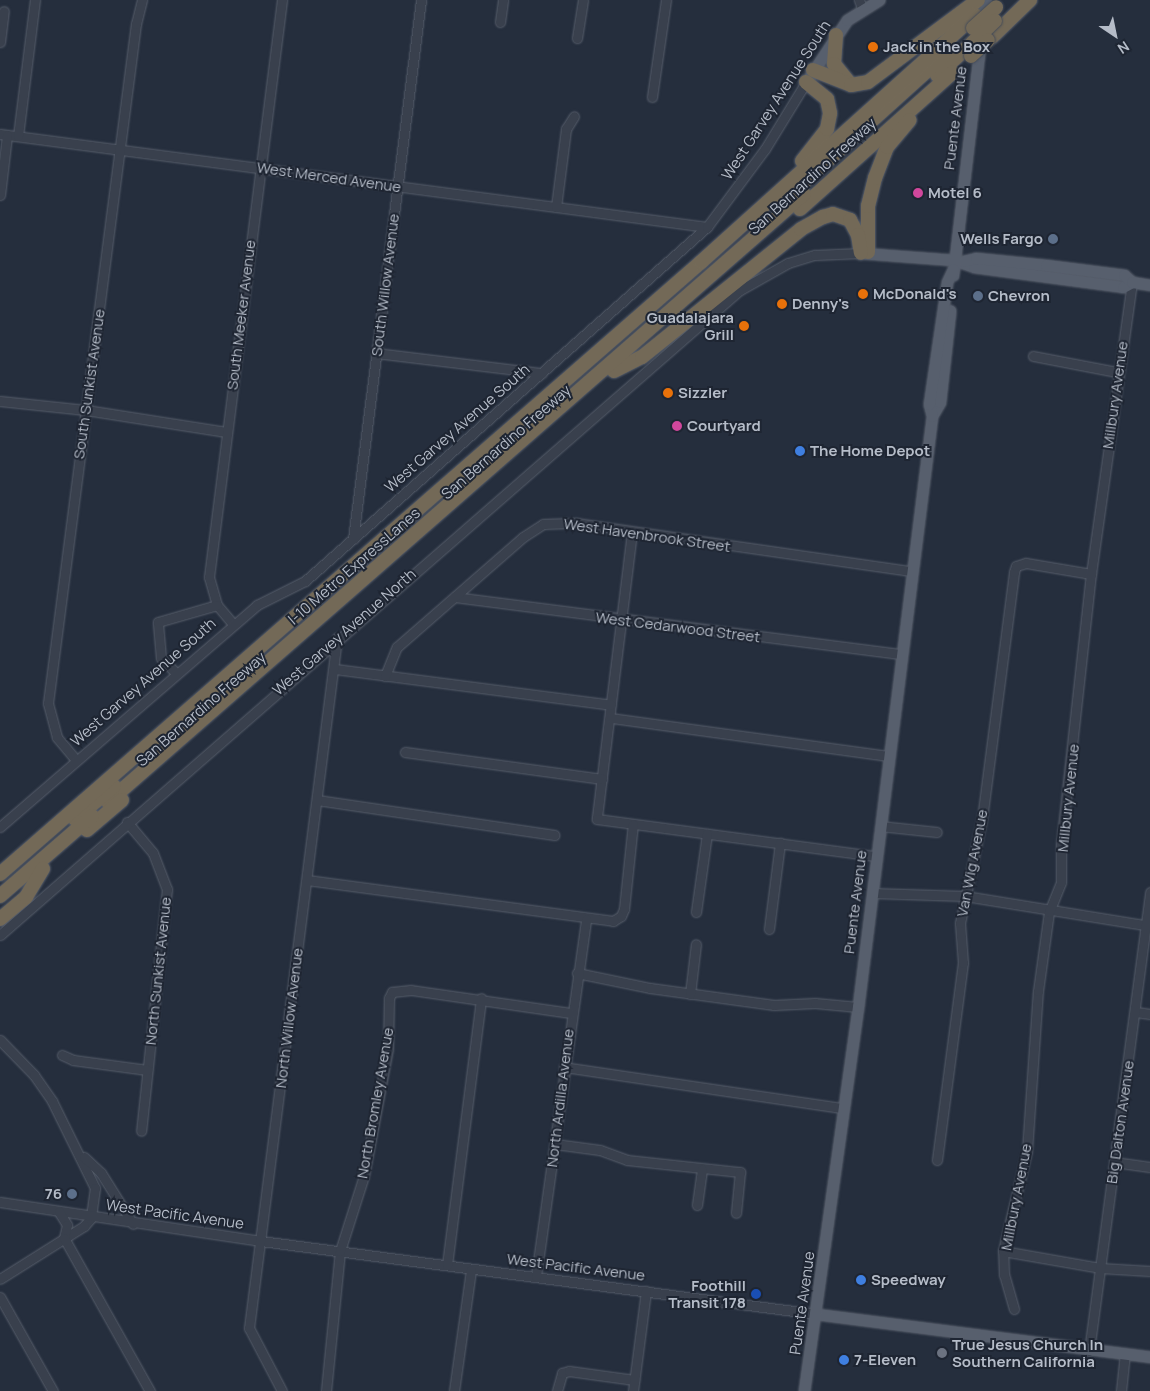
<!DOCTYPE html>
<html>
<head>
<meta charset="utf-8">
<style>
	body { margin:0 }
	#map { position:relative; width:1150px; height:1391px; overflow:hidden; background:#252e3d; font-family:Manrope,sans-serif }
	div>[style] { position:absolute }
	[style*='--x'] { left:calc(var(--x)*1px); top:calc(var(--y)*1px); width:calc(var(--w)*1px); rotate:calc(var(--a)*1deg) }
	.roads { filter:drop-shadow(0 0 1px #575e6b) drop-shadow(0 0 1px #575e6b) }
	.minor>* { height:9px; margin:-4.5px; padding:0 4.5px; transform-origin:4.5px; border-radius:4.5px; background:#39404d }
	.major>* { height:11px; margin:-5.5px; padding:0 5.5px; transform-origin:5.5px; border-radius:5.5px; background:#575f6d }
	.highway>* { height:14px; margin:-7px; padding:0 7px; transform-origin:7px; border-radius:7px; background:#736957 }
	.bridges { filter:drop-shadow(0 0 1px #444b58) drop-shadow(0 0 1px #444b58) }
	.highway-bridge>* { height:14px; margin:-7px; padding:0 7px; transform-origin:7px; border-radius:7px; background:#736957 }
	.dots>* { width:14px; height:14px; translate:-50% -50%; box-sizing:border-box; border:2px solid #1e2532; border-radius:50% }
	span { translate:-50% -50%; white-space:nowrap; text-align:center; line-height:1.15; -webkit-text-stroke:4px #1e2532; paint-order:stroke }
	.poi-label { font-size:15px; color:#b5bcc8; font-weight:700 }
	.left { translate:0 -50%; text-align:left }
	.right { translate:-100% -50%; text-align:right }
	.street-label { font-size:15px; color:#b5bcc8 }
	.north { position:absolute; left:1090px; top:10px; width:50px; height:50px; -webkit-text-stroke:4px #1e2532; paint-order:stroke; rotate:146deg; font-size:14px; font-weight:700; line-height:20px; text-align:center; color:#b5bcc8 }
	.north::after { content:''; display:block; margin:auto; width:18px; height:22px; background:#b5bcc8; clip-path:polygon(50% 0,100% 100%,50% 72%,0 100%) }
</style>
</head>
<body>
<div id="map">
	<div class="roads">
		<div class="minor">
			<i style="--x:859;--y:0;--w:9;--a:69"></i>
			<i style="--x:500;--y:22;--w:22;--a:-82"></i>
			<i style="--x:577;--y:38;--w:38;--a:-81"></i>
			<i style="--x:0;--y:42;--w:31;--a:-83"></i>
			<i style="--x:652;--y:97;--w:98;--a:-81.8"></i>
			<i style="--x:0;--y:134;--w:713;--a:7.49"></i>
			<i style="--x:18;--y:136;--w:137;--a:-82.9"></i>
			<i style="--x:0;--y:195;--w:60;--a:-83.3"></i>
			<i style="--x:556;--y:207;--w:79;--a:-82.7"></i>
			<i style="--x:566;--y:129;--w:15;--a:-58"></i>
			<i style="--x:376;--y:353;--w:167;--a:6.9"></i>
			<i style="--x:1033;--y:356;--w:86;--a:10.8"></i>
			<i style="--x:0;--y:401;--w:86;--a:6"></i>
			<i style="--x:86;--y:410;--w:142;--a:8.9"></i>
			<i style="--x:632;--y:532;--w:289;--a:97"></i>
			<i style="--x:597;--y:819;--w:281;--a:7.6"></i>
			<i style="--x:353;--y:539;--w:543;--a:-82.81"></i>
			<i style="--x:455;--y:597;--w:450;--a:7.3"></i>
			<i style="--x:233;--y:624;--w:25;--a:-130"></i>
			<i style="--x:217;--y:605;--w:29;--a:-106"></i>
			<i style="--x:209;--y:577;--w:582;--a:-82.79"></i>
			<i style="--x:335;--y:669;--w:278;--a:7.4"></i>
			<i style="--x:176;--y:673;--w:21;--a:-135"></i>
			<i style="--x:161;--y:658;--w:36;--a:-95"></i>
			<i style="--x:158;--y:622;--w:61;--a:-16.1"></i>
			<i style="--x:385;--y:676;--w:31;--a:-68"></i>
			<i style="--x:397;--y:647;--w:167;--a:-41.1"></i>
			<i style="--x:523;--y:537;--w:24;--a:-33"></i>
			<i style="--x:543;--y:524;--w:34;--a:-2"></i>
			<i style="--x:577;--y:523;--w:338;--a:8.2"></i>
			<i style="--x:611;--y:718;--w:279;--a:7.8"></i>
			<i style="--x:405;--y:752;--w:199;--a:7.8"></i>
			<i style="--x:76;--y:760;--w:30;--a:-130"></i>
			<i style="--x:57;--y:737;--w:35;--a:-105"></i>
			<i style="--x:48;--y:703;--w:685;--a:-82.62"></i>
			<i style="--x:136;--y:24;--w:25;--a:-76"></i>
			<i style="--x:317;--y:800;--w:240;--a:8.4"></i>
			<i style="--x:127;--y:822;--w:40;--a:50"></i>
			<i style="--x:153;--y:853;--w:39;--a:69"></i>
			<i style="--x:167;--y:889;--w:243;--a:96.1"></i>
			<i style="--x:880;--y:826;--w:57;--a:6"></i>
			<i style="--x:0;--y:827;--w:340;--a:-40.8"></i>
			<i style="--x:257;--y:605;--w:54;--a:-26.6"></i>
			<i style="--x:305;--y:581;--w:536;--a:-41.37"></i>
			<i style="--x:707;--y:227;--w:97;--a:-53.4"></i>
			<i style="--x:765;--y:149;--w:79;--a:-58.5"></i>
			<i style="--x:307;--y:880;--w:309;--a:7.6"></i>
			<i style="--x:613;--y:921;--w:9;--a:-32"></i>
			<i style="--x:621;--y:916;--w:8;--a:-67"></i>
			<i style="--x:624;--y:909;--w:85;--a:-84"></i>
			<i style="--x:872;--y:893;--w:93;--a:1.8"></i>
			<i style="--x:965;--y:896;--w:187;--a:9.2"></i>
			<i style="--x:696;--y:912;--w:79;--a:-82"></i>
			<i style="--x:769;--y:929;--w:87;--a:-82.7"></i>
			<i style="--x:0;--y:935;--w:982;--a:-41.08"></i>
			<i style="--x:740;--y:290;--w:55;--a:-29.4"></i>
			<i style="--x:788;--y:263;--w:28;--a:-17"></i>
			<i style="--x:815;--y:255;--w:46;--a:-2.5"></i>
			<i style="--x:577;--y:973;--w:75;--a:11.6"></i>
			<i style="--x:650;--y:988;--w:125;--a:7.8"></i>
			<i style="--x:774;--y:1005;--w:41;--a:-2.8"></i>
			<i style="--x:815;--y:1003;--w:43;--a:5.3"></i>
			<i style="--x:690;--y:994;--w:50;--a:-83.2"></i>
			<i style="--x:1136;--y:1012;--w:14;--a:8"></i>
			<i style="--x:0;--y:1040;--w:49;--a:45.8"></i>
			<i style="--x:34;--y:1075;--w:32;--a:55"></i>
			<i style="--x:52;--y:1101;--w:97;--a:63.7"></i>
			<i style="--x:95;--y:1188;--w:30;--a:98"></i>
			<i style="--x:91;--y:1218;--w:11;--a:131"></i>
			<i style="--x:84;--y:1226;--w:99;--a:147.8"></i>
			<i style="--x:62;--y:1055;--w:12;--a:24"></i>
			<i style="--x:73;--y:1060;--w:75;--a:7.7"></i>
			<i style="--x:564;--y:1067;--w:281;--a:8.4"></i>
			<i style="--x:555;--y:1144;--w:45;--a:7.6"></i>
			<i style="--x:600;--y:1150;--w:29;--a:20"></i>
			<i style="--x:627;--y:1160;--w:114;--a:6.1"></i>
			<i style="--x:740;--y:1172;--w:41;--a:95.6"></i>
			<i style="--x:84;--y:1157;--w:23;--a:43"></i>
			<i style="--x:101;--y:1173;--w:60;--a:57.9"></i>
			<i style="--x:937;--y:1160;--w:199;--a:-82.5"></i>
			<i style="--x:963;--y:963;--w:40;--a:-94.3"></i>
			<i style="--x:960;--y:923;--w:106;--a:-78.1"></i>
			<i style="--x:982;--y:819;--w:249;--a:-82.6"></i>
			<i style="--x:1014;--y:572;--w:6;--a:-72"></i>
			<i style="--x:1016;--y:566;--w:10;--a:-17"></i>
			<i style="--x:1026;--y:563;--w:66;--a:9.6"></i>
			<i style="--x:1114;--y:1162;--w:36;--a:8"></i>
			<i style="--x:0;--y:1202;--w:264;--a:8.5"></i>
			<i style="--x:261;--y:1241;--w:560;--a:7.49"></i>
			<i style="--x:697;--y:1205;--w:36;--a:-82"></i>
			<i style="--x:59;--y:1212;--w:15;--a:58"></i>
			<i style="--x:67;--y:1225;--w:13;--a:103"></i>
			<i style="--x:64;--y:1238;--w:176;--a:60.7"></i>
			<i style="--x:1003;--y:1251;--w:98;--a:9.9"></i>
			<i style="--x:1100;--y:1268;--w:50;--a:3.4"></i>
			<i style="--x:447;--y:1265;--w:269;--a:-82.7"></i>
			<i style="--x:536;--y:1276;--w:360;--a:-82"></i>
			<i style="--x:0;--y:1297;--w:108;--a:60.6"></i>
			<i style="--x:1014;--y:1309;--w:35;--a:-106"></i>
			<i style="--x:1004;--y:1275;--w:24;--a:-92"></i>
			<i style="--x:1003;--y:1251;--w:103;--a:-76.5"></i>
			<i style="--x:1027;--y:1151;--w:160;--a:-86.1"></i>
			<i style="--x:1038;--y:991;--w:80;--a:-82.1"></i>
			<i style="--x:1049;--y:912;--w:32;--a:-68"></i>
			<i style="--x:1061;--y:882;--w:37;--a:-90"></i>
			<i style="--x:1061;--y:845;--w:273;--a:-83.7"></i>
			<i style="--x:1091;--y:574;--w:295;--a:-82"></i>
			<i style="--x:1089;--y:1351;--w:463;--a:-82.4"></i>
			<i style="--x:282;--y:1391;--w:71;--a:-117.6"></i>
			<i style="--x:249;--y:1328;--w:696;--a:-82.73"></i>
			<i style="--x:326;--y:1391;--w:141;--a:-84.3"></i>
			<i style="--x:340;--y:1251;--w:79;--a:-72.3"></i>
			<i style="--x:364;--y:1176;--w:129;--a:-79.3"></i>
			<i style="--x:388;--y:1049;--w:51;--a:-88.9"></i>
			<i style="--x:389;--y:998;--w:7;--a:-63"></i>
			<i style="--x:392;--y:992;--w:19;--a:-6"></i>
			<i style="--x:411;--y:990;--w:162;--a:8.2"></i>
			<i style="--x:454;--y:1391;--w:122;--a:-82"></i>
			<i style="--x:557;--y:1391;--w:19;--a:-74"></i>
			<i style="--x:562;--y:1373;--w:7;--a:-16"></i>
			<i style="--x:569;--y:1371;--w:66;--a:7.9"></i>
			<i style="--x:633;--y:1391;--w:101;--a:-82.6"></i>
			<i style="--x:1121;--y:1391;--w:37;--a:-84"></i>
		</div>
		<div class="major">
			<i style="--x:983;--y:22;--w:22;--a:-82"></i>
			<i style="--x:810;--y:76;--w:67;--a:-56.5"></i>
			<i style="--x:847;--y:20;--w:38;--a:-32"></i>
			<i style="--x:861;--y:253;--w:93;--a:4.3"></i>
			<i style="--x:954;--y:260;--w:21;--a:19"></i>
			<i style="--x:974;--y:267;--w:150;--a:7.6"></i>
			<i style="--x:1123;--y:287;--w:10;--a:-29"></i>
			<i style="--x:963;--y:261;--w:13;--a:-13"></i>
			<i style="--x:976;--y:258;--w:70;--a:5.7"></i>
			<i style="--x:1046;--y:265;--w:79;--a:7.3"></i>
			<i style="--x:1124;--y:275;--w:11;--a:41"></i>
			<i style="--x:1132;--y:282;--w:18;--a:9"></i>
			<i style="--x:953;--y:275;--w:232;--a:-83.3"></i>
			<i style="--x:932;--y:416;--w:16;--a:-60"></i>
			<i style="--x:940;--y:402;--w:92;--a:-83.7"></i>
			<i style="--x:816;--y:1314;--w:337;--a:7.3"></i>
			<i style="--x:804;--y:1391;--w:388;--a:-82"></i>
			<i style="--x:858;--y:1007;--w:596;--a:-82.86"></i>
			<i style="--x:932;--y:416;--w:12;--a:-104"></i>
			<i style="--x:929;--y:404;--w:123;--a:-81.6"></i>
			<i style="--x:947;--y:282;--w:14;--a:-65"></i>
		</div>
		<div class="highway">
			<i style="--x:836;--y:35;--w:29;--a:94"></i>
			<i style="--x:834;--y:64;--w:26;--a:51"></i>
			<i style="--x:992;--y:37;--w:53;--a:-44.2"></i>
			<i style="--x:813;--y:70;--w:41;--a:21.5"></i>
			<i style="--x:851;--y:85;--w:17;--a:-10"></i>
			<i style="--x:868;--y:82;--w:137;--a:-36.7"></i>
			<i style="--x:937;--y:75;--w:47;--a:-42.4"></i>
			<i style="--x:802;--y:161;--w:41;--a:-52"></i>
			<i style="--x:827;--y:129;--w:16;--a:-79"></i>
			<i style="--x:830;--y:113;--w:14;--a:-102"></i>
			<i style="--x:827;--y:99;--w:27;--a:-141"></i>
			<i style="--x:785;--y:199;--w:213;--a:-42.1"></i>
			<i style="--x:800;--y:209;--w:205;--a:-41.8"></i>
			<i style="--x:868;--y:252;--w:46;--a:-90"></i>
			<i style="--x:868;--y:206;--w:29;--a:-76"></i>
			<i style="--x:875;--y:178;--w:33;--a:-69"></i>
			<i style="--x:887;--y:147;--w:35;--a:-50"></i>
			<i style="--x:614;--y:371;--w:31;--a:-27"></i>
			<i style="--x:642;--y:357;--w:204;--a:-38.8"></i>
			<i style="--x:801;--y:229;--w:25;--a:-29"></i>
			<i style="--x:823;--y:217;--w:10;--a:-17"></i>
			<i style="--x:833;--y:214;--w:18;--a:19"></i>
			<i style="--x:850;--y:220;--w:17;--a:62"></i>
			<i style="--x:858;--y:235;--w:18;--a:81"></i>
			<i style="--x:108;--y:802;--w:924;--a:-41.14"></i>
			<i style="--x:75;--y:819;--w:51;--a:-40.2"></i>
			<i style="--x:87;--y:830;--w:46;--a:-40.6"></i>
			<i style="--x:0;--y:874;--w:931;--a:-41.12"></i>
			<i style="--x:701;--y:262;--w:369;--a:-42"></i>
			<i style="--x:0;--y:896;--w:122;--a:-41"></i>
			<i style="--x:0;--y:919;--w:34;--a:-40"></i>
			<i style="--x:26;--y:897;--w:33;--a:-59"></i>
		</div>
	</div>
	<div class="bridges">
		<div class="highway-bridge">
			<i style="--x:973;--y:28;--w:31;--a:-42"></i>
			<i style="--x:972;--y:43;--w:32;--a:-44"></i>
			<i style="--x:971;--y:56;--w:23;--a:-43"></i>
		</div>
	</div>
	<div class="dots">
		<i style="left:873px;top:47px;background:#e8710a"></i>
		<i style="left:918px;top:193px;background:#d1479c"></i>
		<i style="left:1053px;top:239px;background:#5c6f8a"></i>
		<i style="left:863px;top:294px;background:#e8710a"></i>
		<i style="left:978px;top:296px;background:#5c6f8a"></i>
		<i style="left:782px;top:304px;background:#e8710a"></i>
		<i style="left:744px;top:326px;background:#e8710a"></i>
		<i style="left:668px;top:393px;background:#e8710a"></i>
		<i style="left:677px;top:426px;background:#d1479c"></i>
		<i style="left:800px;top:451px;background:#3f7fe0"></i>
		<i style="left:72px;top:1194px;background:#5c6f8a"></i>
		<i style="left:861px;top:1280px;background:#3f7fe0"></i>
		<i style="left:756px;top:1294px;background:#1a4fb4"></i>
		<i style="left:942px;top:1353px;background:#6b7280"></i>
		<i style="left:844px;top:1360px;background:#3f7fe0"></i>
	</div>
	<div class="poi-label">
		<span class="left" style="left:883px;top:47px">Jack in the Box</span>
		<span class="left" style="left:928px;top:193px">Motel 6</span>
		<span class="right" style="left:1043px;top:239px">Wells Fargo</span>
		<span class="left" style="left:873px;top:294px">McDonald's</span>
		<span class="left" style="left:988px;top:296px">Chevron</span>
		<span class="left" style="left:792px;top:304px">Denny's</span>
		<span class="right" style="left:734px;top:326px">Guadalajara<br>Grill</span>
		<span class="left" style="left:678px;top:393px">Sizzler</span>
		<span class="left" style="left:687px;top:426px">Courtyard</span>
		<span class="left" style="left:810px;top:451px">The Home Depot</span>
		<span class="right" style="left:62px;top:1194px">76</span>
		<span class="left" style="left:871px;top:1280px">Speedway</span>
		<span class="right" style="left:746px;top:1294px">Foothill<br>Transit 178</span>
		<span class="left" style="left:952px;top:1353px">True Jesus Church In<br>Southern California</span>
		<span class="left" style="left:854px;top:1360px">7-Eleven</span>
	</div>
	<div class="street-label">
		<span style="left:776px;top:100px;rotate:-57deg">West Garvey Avenue South</span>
		<span style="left:955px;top:118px;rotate:-83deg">Puente Avenue</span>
		<span style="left:812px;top:176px;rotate:-42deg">San Bernardino Freeway</span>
		<span style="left:329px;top:177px;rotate:8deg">West Merced Avenue</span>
		<span style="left:385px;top:285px;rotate:-83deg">South Willow Avenue</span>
		<span style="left:241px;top:315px;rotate:-83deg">South Meeker Avenue</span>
		<span style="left:89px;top:384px;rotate:-82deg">South Sunkist Avenue</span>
		<span style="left:1115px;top:395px;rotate:-82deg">Millbury Avenue</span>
		<span style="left:457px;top:428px;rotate:-41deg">West Garvey Avenue South</span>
		<span style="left:506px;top:442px;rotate:-41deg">San Bernardino Freeway</span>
		<span style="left:647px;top:535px;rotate:8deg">West Havenbrook Street</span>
		<span style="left:354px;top:566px;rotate:-41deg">I-10 Metro ExpressLanes</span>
		<span style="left:678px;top:627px;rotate:7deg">West Cedarwood Street</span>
		<span style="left:344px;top:632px;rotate:-41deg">West Garvey Avenue North</span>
		<span style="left:143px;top:682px;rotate:-41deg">West Garvey Avenue South</span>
		<span style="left:201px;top:709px;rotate:-41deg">San Bernardino Freeway</span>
		<span style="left:1068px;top:798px;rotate:-84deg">Millbury Avenue</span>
		<span style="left:972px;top:863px;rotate:-79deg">Van Wig Avenue</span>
		<span style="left:855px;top:902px;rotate:-83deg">Puente Avenue</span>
		<span style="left:158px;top:971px;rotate:-84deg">North Sunkist Avenue</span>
		<span style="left:289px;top:1018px;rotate:-83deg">North Willow Avenue</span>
		<span style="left:560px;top:1098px;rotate:-83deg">North Ardilla Avenue</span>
		<span style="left:375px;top:1103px;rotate:-80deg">North Bromley Avenue</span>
		<span style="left:1120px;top:1122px;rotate:-82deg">Big Dalton Avenue</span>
		<span style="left:1016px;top:1197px;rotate:-79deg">Millbury Avenue</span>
		<span style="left:175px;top:1214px;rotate:8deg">West Pacific Avenue</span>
		<span style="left:576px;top:1267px;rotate:7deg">West Pacific Avenue</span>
		<span style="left:802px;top:1303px;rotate:-82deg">Puente Avenue</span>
	</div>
	<div class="north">N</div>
</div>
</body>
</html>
